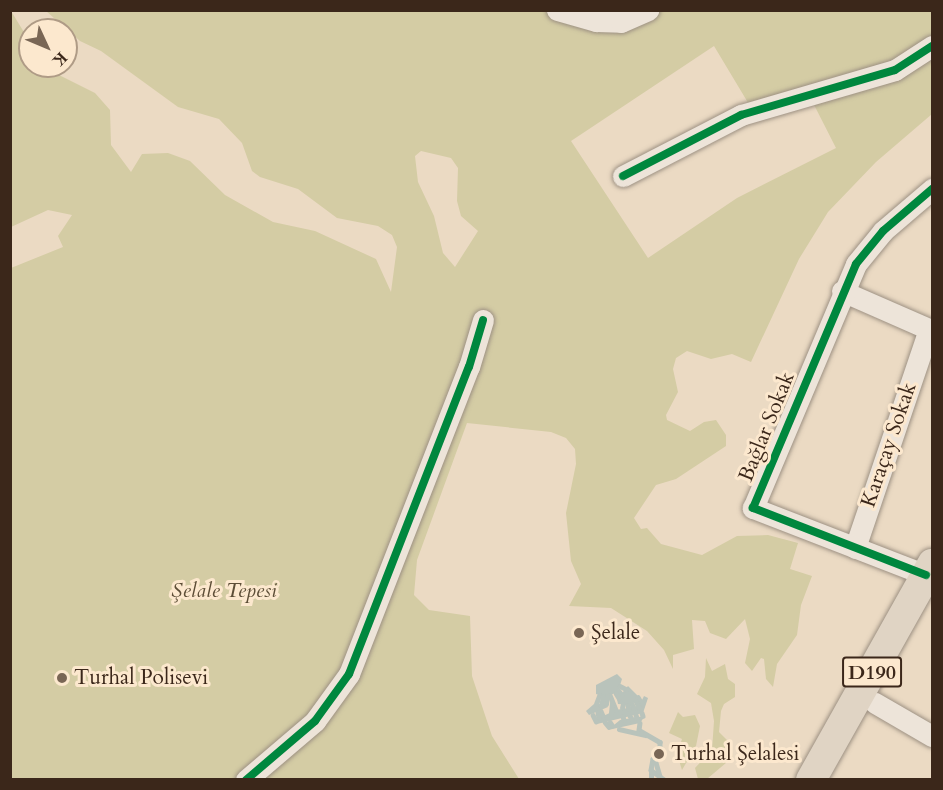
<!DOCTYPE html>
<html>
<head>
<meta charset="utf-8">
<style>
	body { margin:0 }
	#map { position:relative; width:943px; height:790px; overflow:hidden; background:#ebdac3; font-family:Cardo,serif }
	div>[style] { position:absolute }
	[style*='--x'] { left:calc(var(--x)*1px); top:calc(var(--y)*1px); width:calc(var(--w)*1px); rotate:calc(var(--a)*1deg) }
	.green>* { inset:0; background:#d4cca4 }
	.water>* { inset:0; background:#b9c3bb }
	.stream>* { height:4.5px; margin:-2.25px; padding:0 2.25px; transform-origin:2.25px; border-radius:2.25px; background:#b9c3bb }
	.roads { filter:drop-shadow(0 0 2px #9d9183) drop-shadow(0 0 2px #9d9183) }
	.minor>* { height:21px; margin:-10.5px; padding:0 10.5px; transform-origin:10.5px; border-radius:10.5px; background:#ede4d9 }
	.highway>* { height:30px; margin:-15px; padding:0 15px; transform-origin:15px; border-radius:15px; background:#e0d4c4 }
	.cycleway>* { height:8px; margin:-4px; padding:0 4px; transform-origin:4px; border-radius:4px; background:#00873e }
	.dots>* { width:16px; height:16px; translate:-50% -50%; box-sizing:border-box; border:3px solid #fce8ce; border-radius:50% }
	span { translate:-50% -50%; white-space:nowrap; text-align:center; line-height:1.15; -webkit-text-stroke:6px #fce8ce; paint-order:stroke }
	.shield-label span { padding:2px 4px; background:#fce8ce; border:2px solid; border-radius:4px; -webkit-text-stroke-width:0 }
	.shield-label { font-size:20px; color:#3b271a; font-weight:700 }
	.street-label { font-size:21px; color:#3b271a }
	.park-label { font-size:21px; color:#5c4d36; font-style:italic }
	.poi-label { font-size:21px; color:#3b271a }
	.left { translate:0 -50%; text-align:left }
	.frame { position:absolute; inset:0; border:12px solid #3b271a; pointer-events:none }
	.north { position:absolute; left:18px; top:18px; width:60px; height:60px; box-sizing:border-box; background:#fce8ce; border:2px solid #af9b86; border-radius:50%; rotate:134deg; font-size:16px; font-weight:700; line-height:24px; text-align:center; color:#3b271a }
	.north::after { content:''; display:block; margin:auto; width:21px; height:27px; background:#796655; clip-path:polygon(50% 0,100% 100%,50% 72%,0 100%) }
</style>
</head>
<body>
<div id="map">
	<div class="green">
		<i style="clip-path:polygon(evenodd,557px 10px,566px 14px,648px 10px,932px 11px,932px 114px,876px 162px,828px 212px,799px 259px,751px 362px,732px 354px,711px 359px,687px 351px,676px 358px,673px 369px,678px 392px,666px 415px,667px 420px,690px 431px,704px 422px,716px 420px,726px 435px,726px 446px,676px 479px,656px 485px,634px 518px,641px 529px,647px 528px,661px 544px,702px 555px,737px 536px,768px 535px,798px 543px,790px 569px,812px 576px,801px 605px,797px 635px,777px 664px,773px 687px,766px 679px,764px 659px,761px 658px,752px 671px,745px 663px,750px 639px,745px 619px,726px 639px,710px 633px,705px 621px,692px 620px,694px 649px,673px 655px,673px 669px,664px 650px,647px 631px,611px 608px,569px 606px,581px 584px,571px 561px,566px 513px,576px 464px,575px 449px,566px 438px,551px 432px,467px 423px,417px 560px,414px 595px,429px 610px,470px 616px,472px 676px,492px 736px,519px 779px,11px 779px,11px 268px,63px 247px,58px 236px,72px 215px,48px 210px,11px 227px,11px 11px,30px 42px,30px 66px,41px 66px,95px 93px,110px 110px,111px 145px,131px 172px,142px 154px,168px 153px,190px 161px,225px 195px,273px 222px,315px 231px,376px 259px,391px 292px,397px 247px,392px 235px,378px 226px,337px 218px,298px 189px,260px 177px,252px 171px,242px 143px,219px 119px,178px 107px,101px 51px,80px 41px,46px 11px,557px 10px,714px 46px,753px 111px,808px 93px,836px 148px,737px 198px,648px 258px,571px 141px,714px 46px,557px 10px,421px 151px,451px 158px,458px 168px,457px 201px,461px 216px,478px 231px,455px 267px,443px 253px,434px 216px,418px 182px,415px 156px,421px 151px)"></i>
		<i style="clip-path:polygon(706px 658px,712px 671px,725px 664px,728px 679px,735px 684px,735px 697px,724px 704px,721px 711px,719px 732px,730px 743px,733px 757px,707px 779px,698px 779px,695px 768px,712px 750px,714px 721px,711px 703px,697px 694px,705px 677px)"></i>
		<i style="clip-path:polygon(678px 712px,683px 717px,695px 715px,700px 726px,696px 746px,682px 770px,677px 754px,682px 739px,669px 733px)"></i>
	</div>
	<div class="water">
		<i style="clip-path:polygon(617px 674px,622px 679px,618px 692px,605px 697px,596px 694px,596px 685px)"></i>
		<i style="clip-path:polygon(628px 686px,637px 695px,637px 700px,631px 705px,618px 704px,617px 699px)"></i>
		<i style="clip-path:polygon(644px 696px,648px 698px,643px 713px,597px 724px,599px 718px,616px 710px,639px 706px)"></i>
		<i style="clip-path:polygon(594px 704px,606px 704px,608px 707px,589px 715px,586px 711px)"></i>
		<i style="clip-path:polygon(645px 716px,640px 723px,608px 730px,620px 720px)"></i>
	</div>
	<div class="stream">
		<i style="--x:620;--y:686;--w:7;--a:27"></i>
		<i style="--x:619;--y:691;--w:5;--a:53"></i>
		<i style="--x:616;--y:693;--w:6;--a:59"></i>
		<i style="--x:610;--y:695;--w:16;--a:68"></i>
		<i style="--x:638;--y:697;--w:8;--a:60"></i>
		<i style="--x:636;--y:701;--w:7;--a:63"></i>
		<i style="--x:596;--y:704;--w:9;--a:-69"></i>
		<i style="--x:606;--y:704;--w:7;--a:-82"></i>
		<i style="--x:632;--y:704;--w:4;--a:63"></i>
		<i style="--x:628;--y:705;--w:4;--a:76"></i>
		<i style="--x:601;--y:706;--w:9;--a:-77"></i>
		<i style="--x:622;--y:708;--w:4;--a:-76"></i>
		<i style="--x:601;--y:711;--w:5;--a:68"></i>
		<i style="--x:598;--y:712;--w:6;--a:81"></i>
		<i style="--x:611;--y:713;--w:10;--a:-84"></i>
		<i style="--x:642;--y:713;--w:3;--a:72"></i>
		<i style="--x:593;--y:715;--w:7;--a:63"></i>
		<i style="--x:636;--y:715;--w:3;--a:72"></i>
		<i style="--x:623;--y:716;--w:4;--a:76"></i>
		<i style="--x:630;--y:716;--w:4;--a:56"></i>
		<i style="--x:605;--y:722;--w:6;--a:51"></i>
		<i style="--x:610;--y:722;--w:4;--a:56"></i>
		<i style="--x:640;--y:723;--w:7;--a:98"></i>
		<i style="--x:639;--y:730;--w:24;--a:30"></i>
		<i style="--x:660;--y:742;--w:11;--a:90"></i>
		<i style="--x:660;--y:753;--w:9;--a:139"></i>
		<i style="--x:653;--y:759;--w:11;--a:100"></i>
		<i style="--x:651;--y:770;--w:17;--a:36"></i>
		<i style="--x:619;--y:729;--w:27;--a:13"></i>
		<i style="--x:655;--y:759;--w:19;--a:74"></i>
		<i style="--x:651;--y:780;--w:10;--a:-90"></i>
	</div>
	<div class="roads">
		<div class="minor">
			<i style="--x:557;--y:10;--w:41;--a:15.8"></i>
			<i style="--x:596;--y:21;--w:25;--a:2"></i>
			<i style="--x:621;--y:22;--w:30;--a:-24"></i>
			<i style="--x:623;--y:176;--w:133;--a:-27.3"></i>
			<i style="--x:741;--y:115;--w:160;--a:-16.3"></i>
			<i style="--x:895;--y:70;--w:44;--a:-33"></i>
			<i style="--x:842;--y:291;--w:95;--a:23.6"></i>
			<i style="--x:929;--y:329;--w:231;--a:108.7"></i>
			<i style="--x:926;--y:575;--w:186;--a:-158.8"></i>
			<i style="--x:753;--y:508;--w:265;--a:-67.1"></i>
			<i style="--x:856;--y:264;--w:43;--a:-50.7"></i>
			<i style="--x:883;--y:231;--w:65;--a:-40.6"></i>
			<i style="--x:875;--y:703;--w:66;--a:30.1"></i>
			<i style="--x:246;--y:780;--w:91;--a:-40.5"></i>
			<i style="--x:315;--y:721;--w:58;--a:-54.1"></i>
			<i style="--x:349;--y:674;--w:330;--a:-68.7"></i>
			<i style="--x:469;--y:367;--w:49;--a:-73.4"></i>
		</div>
		<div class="highway">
			<i style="--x:811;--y:780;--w:248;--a:-60.7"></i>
		</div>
	</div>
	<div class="cycleway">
		<i style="--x:623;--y:176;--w:133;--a:-27.3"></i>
		<i style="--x:741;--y:115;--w:160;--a:-16.3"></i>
		<i style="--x:895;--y:70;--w:44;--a:-33"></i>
		<i style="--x:926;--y:575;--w:186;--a:-158.8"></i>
		<i style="--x:753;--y:508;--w:265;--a:-67.1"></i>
		<i style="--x:856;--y:264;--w:43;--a:-50.7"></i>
		<i style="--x:883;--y:231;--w:65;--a:-40.6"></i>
		<i style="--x:246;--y:780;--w:91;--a:-40.5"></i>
		<i style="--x:315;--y:721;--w:58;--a:-54.1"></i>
		<i style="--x:349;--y:674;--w:330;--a:-68.7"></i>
		<i style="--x:469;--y:367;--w:49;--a:-73.4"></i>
	</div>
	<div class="dots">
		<i style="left:579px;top:633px;background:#796655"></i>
		<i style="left:62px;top:678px;background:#796655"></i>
		<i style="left:659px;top:754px;background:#796655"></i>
	</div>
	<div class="shield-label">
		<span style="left:872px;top:672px">D190</span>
	</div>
	<div class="street-label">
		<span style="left:767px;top:427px;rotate:-68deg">Bağlar Sokak</span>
		<span style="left:889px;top:445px;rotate:-71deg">Karaçay Sokak</span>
	</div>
	<div class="park-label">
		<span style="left:224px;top:591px">Şelale Tepesi</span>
	</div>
	<div class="poi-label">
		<span class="left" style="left:591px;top:633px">Şelale</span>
		<span class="left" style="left:74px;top:678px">Turhal Polisevi</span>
		<span class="left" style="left:671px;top:754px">Turhal Şelalesi</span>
	</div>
	<div class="frame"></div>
	<div class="north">K</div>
</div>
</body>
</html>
